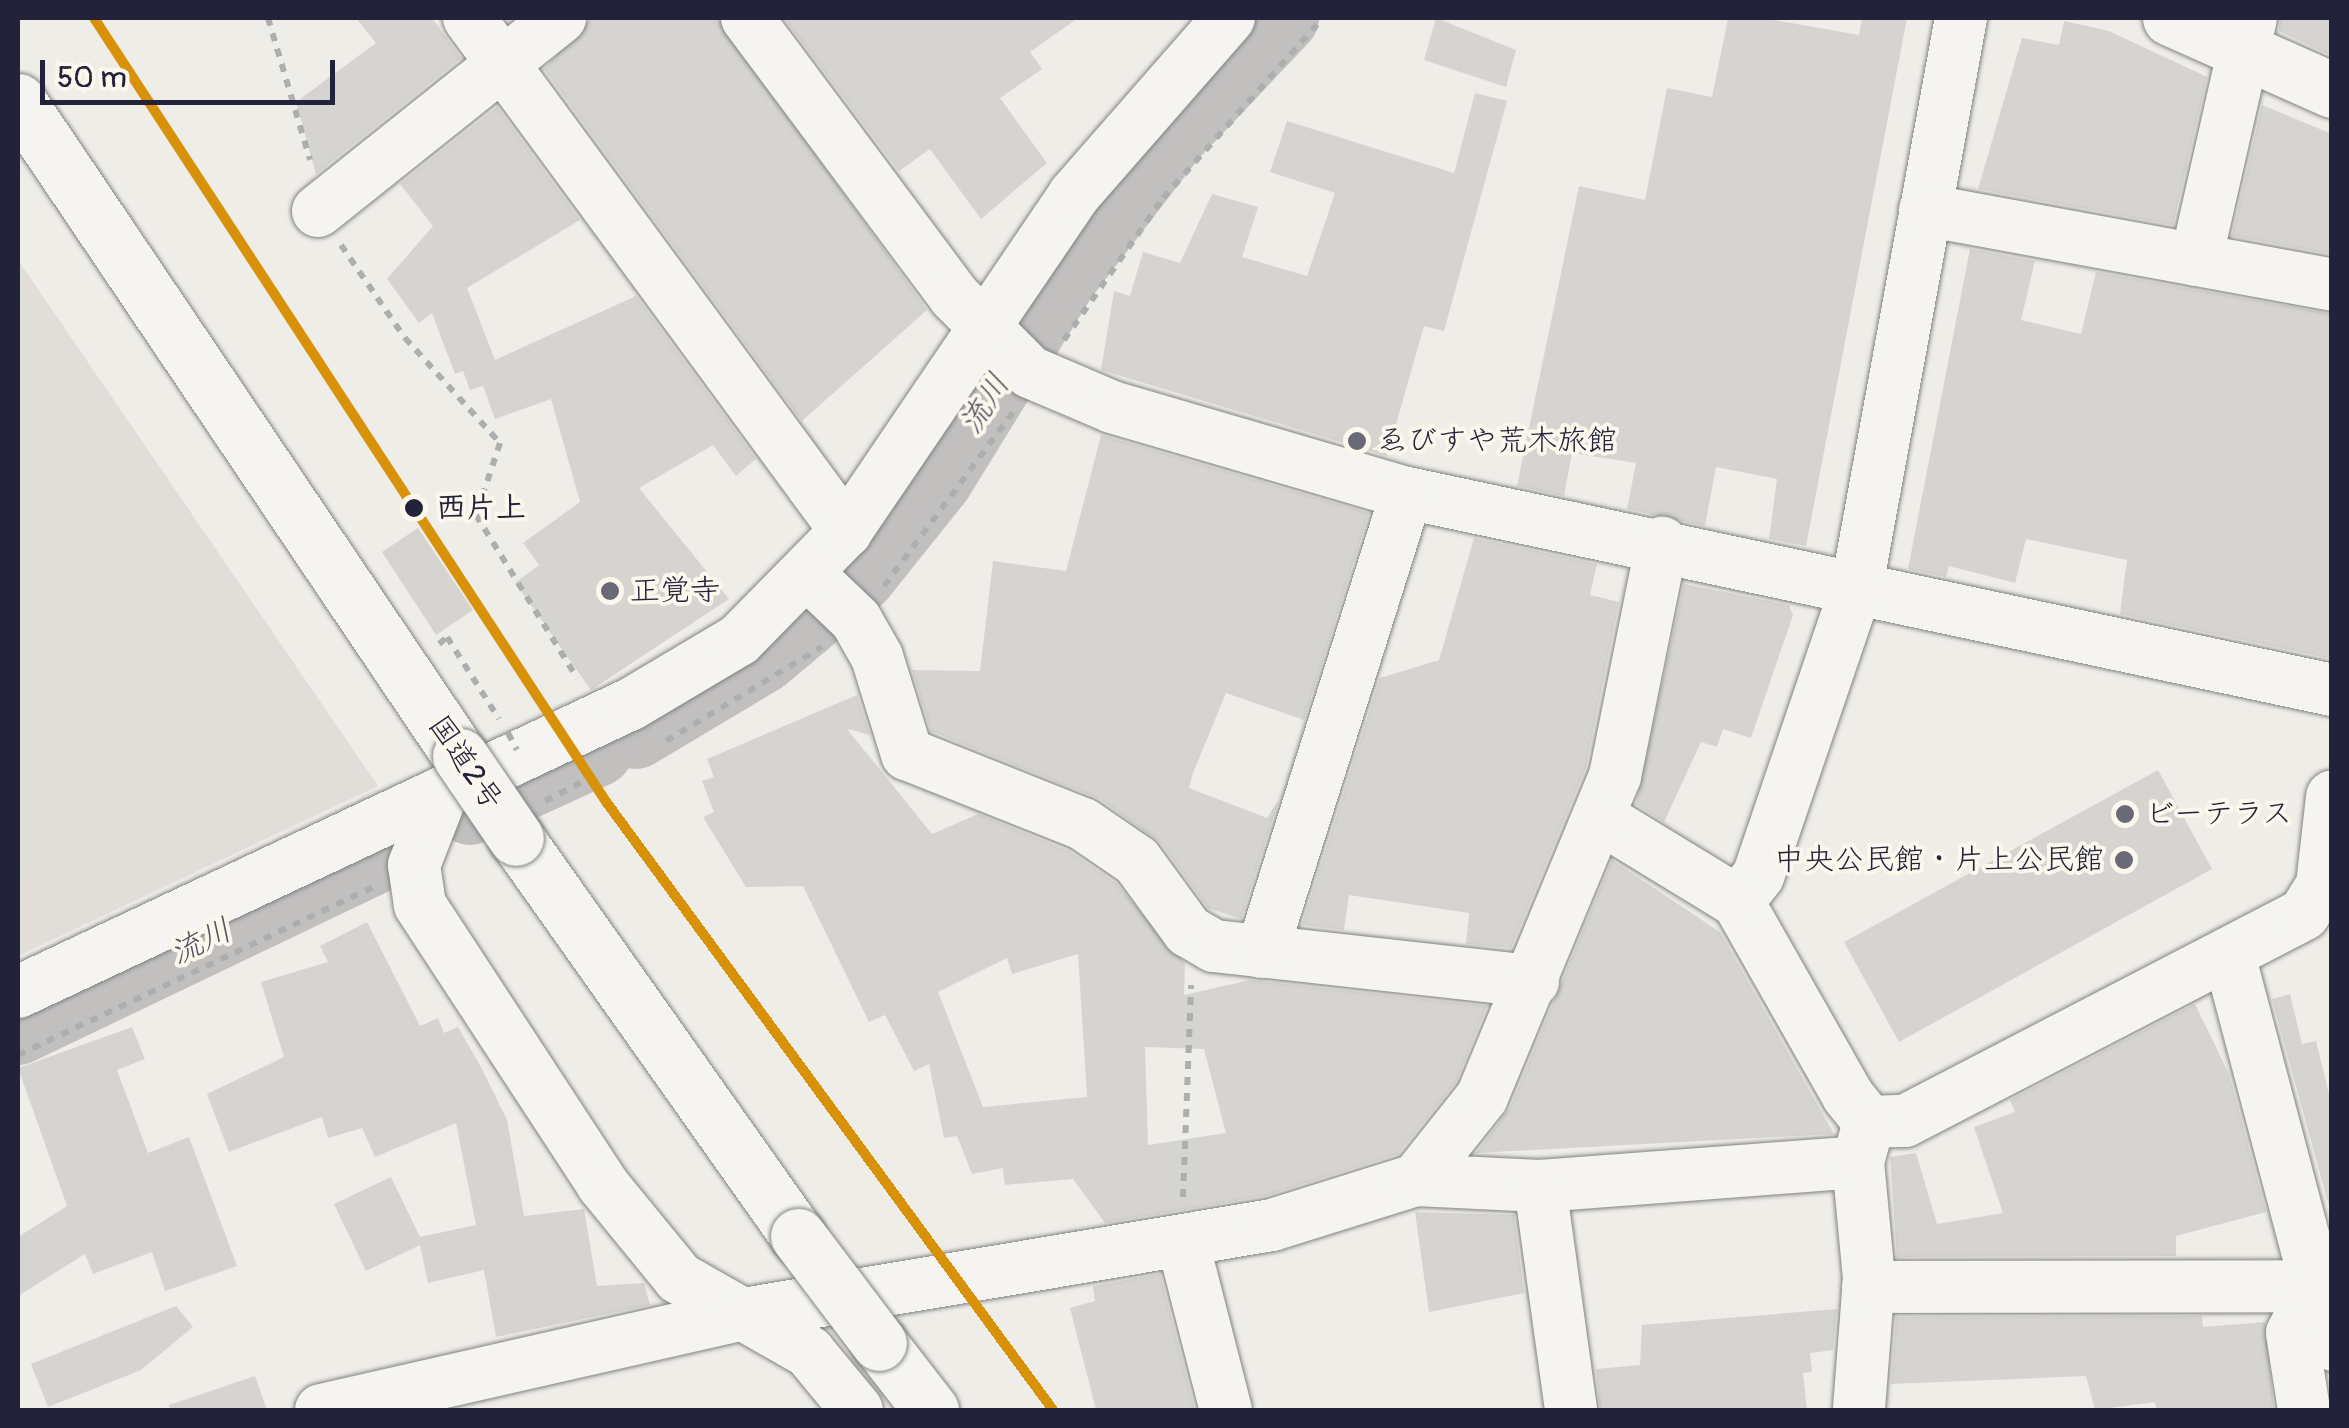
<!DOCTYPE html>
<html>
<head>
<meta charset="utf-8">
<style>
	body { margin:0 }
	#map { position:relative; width:2349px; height:1428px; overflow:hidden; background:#efede8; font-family:Pangolin,"Klee One",sans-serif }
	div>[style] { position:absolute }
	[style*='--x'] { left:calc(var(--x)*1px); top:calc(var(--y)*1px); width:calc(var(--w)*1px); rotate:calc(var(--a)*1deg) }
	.built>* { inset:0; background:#e1ded9 }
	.green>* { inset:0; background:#e0ded9 }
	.river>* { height:70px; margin:-35px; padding:0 35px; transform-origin:35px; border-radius:35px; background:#c2bfbf }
	.building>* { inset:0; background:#d6d4d1 }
	.path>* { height:6px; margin-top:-3px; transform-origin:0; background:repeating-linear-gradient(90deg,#afaeae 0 8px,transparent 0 16px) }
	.roads { filter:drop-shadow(0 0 2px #838284) drop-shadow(0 0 2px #838284) }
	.minor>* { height:52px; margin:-26px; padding:0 26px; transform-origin:26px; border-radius:26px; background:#f5f4f0 }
	.highway>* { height:55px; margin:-27.5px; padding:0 27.5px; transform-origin:27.5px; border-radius:27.5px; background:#f5f4f0 }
	.path-bridge>* { height:6px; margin-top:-3px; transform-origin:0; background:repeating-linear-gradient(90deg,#afaeae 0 8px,transparent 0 16px) }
	.bridges { filter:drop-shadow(0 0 2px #838284) drop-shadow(0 0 2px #838284) }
	.highway-bridge>* { height:55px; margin:-27.5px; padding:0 27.5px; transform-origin:27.5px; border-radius:27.5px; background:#f5f4f0 }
	.rail-1>* { height:10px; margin:-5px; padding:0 5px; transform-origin:5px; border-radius:5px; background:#d79209 }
	.dots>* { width:28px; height:28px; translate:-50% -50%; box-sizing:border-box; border:5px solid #fbf7ec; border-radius:50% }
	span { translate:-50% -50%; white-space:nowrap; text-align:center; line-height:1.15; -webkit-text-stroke:8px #fbf7ec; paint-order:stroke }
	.poi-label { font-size:30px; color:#22223b }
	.left { translate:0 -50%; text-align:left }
	.right { translate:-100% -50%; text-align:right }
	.stop-label { font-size:30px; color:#22223b; font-weight:700 }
	.street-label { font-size:30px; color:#22223b }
	.water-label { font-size:32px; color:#535263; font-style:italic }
	.frame { position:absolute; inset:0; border:20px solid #22223b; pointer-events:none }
	.scale { position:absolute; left:40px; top:60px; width:295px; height:45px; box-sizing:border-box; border:5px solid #22223b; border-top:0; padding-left:12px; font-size:30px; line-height:35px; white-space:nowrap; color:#22223b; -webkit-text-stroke:8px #fbf7ec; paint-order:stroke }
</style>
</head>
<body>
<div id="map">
	<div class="built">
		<i style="clip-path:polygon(18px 260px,378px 786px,18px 956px)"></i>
	</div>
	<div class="green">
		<i style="clip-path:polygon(18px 288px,316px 731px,284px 756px,18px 874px)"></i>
	</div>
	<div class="river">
		<i style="--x:636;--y:734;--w:148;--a:-30.9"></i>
		<i style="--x:763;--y:658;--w:128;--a:-39.9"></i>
		<i style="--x:861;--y:576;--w:123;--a:-51.3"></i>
		<i style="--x:938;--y:480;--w:238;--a:-58.4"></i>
		<i style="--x:1063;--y:277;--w:178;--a:-52.3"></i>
		<i style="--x:1172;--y:136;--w:163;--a:-46.5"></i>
		<i style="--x:470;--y:810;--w:141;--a:-24.7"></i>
		<i style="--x:18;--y:1030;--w:406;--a:-25.6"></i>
	</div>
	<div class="building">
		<i style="clip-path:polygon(356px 18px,432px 18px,461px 58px,316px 174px,296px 102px,376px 43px)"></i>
		<i style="clip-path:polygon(591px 18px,718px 18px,927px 310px,802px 421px,544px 69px)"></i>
		<i style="clip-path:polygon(784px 18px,1078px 18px,1030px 52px,1042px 69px,1000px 98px,1047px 163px,981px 219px,930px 149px,899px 171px)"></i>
		<i style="clip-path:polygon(1436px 18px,1516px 50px,1506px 87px,1424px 60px)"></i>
		<i style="clip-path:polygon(1763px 18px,1859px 35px,1862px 18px,1907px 18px,1806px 546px,1769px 539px,1777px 479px,1716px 467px,1705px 526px,1627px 509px,1636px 463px,1572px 453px,1564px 496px,1517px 486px,1579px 186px,1645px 200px,1667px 88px,1712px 97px,1728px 19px)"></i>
		<i style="clip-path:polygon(2280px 18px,2332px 18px,2332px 56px,2279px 31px)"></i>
		<i style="clip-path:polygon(2064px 21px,2109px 31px,2207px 77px,2173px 225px,1978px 189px,2022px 38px,2059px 45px)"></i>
		<i style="clip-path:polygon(1475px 93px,1507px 101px,1444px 331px,1424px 326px,1387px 456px,1101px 370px,1114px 291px,1130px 296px,1143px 252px,1180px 263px,1212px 194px,1258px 207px,1242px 257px,1307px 276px,1335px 193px,1270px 172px,1287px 121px,1454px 173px)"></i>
		<i style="clip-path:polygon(2262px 105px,2332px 134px,2332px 254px,2232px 236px)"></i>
		<i style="clip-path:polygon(497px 107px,580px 220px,467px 288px,495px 360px,636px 296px,756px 459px,736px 476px,713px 445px,639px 488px,729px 599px,591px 690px,515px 583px,539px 565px,523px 543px,580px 502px,551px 399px,495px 419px,483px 386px,470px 390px,463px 371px,455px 374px,432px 313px,419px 323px,387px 279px,433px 226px,400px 184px)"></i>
		<i style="clip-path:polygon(1970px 249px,2035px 261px,2021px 320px,2081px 334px,2096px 272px,2332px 314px,2332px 659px,2120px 614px,2127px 560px,2026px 539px,2015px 583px,1949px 566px,1946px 577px,1908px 569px)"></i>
		<i style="clip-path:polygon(1101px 435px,1369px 513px,1304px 720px,1226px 693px,1193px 773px,1189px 788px,1267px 818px,1279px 799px,1241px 919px,1208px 908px,1161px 843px,1100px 799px,931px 731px,912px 670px,980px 671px,993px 561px,1066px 571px)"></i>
		<i style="clip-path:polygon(418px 528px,473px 610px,436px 635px,382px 552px)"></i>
		<i style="clip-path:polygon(1474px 538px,1597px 564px,1590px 595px,1619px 602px,1586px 767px,1511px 948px,1466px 944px,1469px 913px,1349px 895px,1344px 930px,1302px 925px,1380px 678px,1439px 660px)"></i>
		<i style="clip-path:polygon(1684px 584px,1789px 605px,1793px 615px,1751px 738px,1723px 729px,1717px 747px,1701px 742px,1664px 822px,1636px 804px)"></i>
		<i style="clip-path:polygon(evenodd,857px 695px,870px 735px,847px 729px,932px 834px,978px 814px,1069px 851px,1116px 883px,1185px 964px,1184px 995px,1250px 980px,1487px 1006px,1456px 1082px,1398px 1154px,1265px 1196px,1105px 1223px,1073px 1179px,1005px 1185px,1003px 1168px,972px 1174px,957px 1136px,944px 1138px,929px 1064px,914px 1071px,885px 1015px,869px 1022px,803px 886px,746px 887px,703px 817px,714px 812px,702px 781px,714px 777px,707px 759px,857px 695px,1078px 954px,1087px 1097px,983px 1107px,938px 992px,1007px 958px,1012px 974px,1078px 954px,857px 695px,1145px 1047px,1204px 1049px,1226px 1133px,1148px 1145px,1145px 1047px)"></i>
		<i style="clip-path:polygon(2158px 770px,2212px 869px,1899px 1042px,1844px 942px)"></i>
		<i style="clip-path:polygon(1612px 860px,1720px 932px,1834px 1134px,1476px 1153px,1510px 1108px)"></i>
		<i style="clip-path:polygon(367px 922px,420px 1026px,438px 1018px,444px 1033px,458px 1027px,482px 1069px,507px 1120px,524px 1216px,584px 1209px,597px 1286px,644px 1283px,650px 1305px,496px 1337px,484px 1270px,428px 1283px,420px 1245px,366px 1271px,334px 1204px,391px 1177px,420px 1237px,476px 1225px,456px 1123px,375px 1157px,362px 1128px,328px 1138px,322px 1117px,229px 1152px,207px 1094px,284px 1057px,261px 982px,328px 962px,320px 946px)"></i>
		<i style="clip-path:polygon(2290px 994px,2302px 1044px,2316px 1041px,2332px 1106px,2332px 1217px,2272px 999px)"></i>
		<i style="clip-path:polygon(2195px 1004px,2229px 1074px,2266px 1212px,2176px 1236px,2176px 1256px,1897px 1257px,1890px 1157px,1916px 1153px,1937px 1224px,2003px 1213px,1974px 1127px,2015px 1112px,2010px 1100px)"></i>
		<i style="clip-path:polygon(132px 1027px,145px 1059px,117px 1070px,148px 1153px,189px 1137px,237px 1266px,165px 1291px,152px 1252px,93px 1274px,85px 1254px,18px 1296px,18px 1237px,67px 1206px,18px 1068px)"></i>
		<i style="clip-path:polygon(1415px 1212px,1514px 1215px,1524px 1293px,1429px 1312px)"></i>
		<i style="clip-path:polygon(1160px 1274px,1195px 1410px,1096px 1410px,1070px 1308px,1095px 1301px,1093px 1286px)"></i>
		<i style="clip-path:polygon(176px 1306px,193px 1327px,141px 1370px,48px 1407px,31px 1364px)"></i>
		<i style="clip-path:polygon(1837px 1309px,1833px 1350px,1810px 1353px,1812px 1372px,1803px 1373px,1807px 1410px,1600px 1410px,1596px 1369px,1640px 1365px,1642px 1325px)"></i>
		<i style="clip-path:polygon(2202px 1316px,2203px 1327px,2265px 1322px,2274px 1410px,2157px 1410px,2155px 1402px,2095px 1410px,2086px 1376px,1891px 1384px,1896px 1317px)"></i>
		<i style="clip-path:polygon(255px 1376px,267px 1410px,170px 1410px,169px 1405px)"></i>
	</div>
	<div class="path">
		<i style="--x:268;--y:18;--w:148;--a:73.5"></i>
		<i style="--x:341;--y:245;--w:113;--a:55.5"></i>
		<i style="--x:405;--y:338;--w:142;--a:47.9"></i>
		<i style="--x:500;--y:443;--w:76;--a:108.4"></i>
		<i style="--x:476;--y:515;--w:192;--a:58.2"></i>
		<i style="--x:1064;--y:340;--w:173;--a:-55.1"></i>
		<i style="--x:1163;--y:198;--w:241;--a:-48.4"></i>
		<i style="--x:884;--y:586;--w:218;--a:-53.4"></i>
		<i style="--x:439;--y:644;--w:11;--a:-41"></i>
		<i style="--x:447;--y:637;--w:97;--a:57.6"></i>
		<i style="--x:666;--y:741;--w:182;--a:-31.1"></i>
		<i style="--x:545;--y:801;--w:53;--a:-27.1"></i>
		<i style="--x:18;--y:1055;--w:393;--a:-25.3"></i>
		<i style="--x:1183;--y:1197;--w:212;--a:-87.8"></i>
	</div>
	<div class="roads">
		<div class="minor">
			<i style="--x:469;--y:18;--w:637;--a:53.69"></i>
			<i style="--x:747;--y:18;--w:347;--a:53.3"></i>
			<i style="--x:954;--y:296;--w:107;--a:45"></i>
			<i style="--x:1030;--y:372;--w:89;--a:23.1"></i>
			<i style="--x:1112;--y:407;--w:307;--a:16.3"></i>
			<i style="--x:1407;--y:493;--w:946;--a:12.02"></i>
			<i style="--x:1961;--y:18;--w:577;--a:100.38"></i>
			<i style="--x:1857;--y:586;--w:306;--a:108.8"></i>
			<i style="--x:1758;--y:876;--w:33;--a:128"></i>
			<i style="--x:1738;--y:902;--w:223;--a:60.4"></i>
			<i style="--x:1848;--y:1096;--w:33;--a:51"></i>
			<i style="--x:1869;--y:1122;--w:36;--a:-2"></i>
			<i style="--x:1905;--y:1121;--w:449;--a:-27.4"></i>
			<i style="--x:2304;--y:914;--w:34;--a:-58"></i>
			<i style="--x:2322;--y:885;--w:89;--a:-83.5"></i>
			<i style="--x:1925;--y:210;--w:414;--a:10.4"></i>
			<i style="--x:318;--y:211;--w:310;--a:-38.6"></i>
			<i style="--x:2196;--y:260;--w:248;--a:-77.2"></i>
			<i style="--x:810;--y:576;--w:64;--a:43.7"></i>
			<i style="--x:856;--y:620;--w:43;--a:60.4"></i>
			<i style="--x:877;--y:657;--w:102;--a:72.8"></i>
			<i style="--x:907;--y:754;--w:189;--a:21.7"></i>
			<i style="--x:1083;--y:824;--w:65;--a:34.4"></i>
			<i style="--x:1137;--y:861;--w:87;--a:53.9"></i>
			<i style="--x:1188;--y:931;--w:30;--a:30"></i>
			<i style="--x:1214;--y:946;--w:321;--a:6.3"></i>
			<i style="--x:441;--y:796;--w:74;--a:111.4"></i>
			<i style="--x:414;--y:865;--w:40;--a:81.5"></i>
			<i style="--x:420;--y:905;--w:334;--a:56.8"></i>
			<i style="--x:603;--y:1185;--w:120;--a:50.7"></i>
			<i style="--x:679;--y:1278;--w:150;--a:29.6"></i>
			<i style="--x:809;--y:1352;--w:75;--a:50.4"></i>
			<i style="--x:1599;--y:817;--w:163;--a:31.4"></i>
			<i style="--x:1262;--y:952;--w:481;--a:-72.5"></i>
			<i style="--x:2229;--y:955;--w:403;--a:75.2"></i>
			<i style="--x:18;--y:992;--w:677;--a:-25.17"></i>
			<i style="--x:631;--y:704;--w:126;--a:-30.7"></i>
			<i style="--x:739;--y:640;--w:153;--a:-45.5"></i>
			<i style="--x:846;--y:531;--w:406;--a:-55.8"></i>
			<i style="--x:1074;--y:195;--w:235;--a:-48.8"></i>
			<i style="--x:1858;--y:1162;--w:118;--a:84.6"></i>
			<i style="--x:1869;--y:1279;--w:131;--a:94.4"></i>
			<i style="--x:1416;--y:1180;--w:124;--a:2.8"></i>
			<i style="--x:1540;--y:1186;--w:319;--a:-4.3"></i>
			<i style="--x:1858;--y:1162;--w:41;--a:-74.6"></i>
			<i style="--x:1540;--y:1186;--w:226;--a:82.1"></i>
			<i style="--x:1183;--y:1243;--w:172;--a:75.6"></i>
			<i style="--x:1868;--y:1287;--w:449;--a:-0.1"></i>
			<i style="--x:2317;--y:1286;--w:53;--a:118"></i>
			<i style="--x:2292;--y:1333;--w:78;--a:81.1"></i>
			<i style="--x:321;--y:1410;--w:434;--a:-12.8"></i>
			<i style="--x:744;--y:1314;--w:535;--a:-9.57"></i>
			<i style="--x:1272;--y:1225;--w:151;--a:-17.4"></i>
			<i style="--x:1416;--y:1180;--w:106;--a:-51.5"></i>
			<i style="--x:1482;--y:1097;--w:347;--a:-67.5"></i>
			<i style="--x:1615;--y:776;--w:238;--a:-78.6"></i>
		</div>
		<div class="highway">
			<i style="--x:2170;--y:18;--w:177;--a:24"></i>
			<i style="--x:18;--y:101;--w:790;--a:55.99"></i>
			<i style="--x:516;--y:838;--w:488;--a:54.7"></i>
			<i style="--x:879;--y:1343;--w:85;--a:52.2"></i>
		</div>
	</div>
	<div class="path-bridge">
		<i style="--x:508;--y:733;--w:19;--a:62"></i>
	</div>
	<div class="bridges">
		<div class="highway-bridge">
			<i style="--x:460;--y:756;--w:99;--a:55.7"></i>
			<i style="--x:798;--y:1236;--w:134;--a:52.9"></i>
		</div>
	</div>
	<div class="rail-1">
		<i style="--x:94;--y:18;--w:938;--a:56.84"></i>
		<i style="--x:607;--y:803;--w:753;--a:53.69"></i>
	</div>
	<div class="dots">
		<i style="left:1357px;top:441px;background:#6a6978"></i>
		<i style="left:414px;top:508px;background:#22223b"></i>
		<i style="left:610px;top:591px;background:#6a6978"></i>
		<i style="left:2125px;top:814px;background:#6a6978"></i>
		<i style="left:2124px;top:860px;background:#6a6978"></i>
	</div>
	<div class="poi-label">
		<span class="left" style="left:1377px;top:441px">ゑびすや荒木旅館</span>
		<span class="left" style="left:630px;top:591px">正覚寺</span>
		<span class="left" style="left:2145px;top:814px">ビーテラス</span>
		<span class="right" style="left:2104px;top:860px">中央公民館・片上公民館</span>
	</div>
	<div class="stop-label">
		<span class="left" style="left:436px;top:508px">西片上</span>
	</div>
	<div class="street-label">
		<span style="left:465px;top:763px;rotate:56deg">国道2号</span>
	</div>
	<div class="water-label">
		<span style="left:985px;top:404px;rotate:-58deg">流川</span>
		<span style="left:201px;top:942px;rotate:-26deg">流川</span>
	</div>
	<div class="frame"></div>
	<div class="scale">50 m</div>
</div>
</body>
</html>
